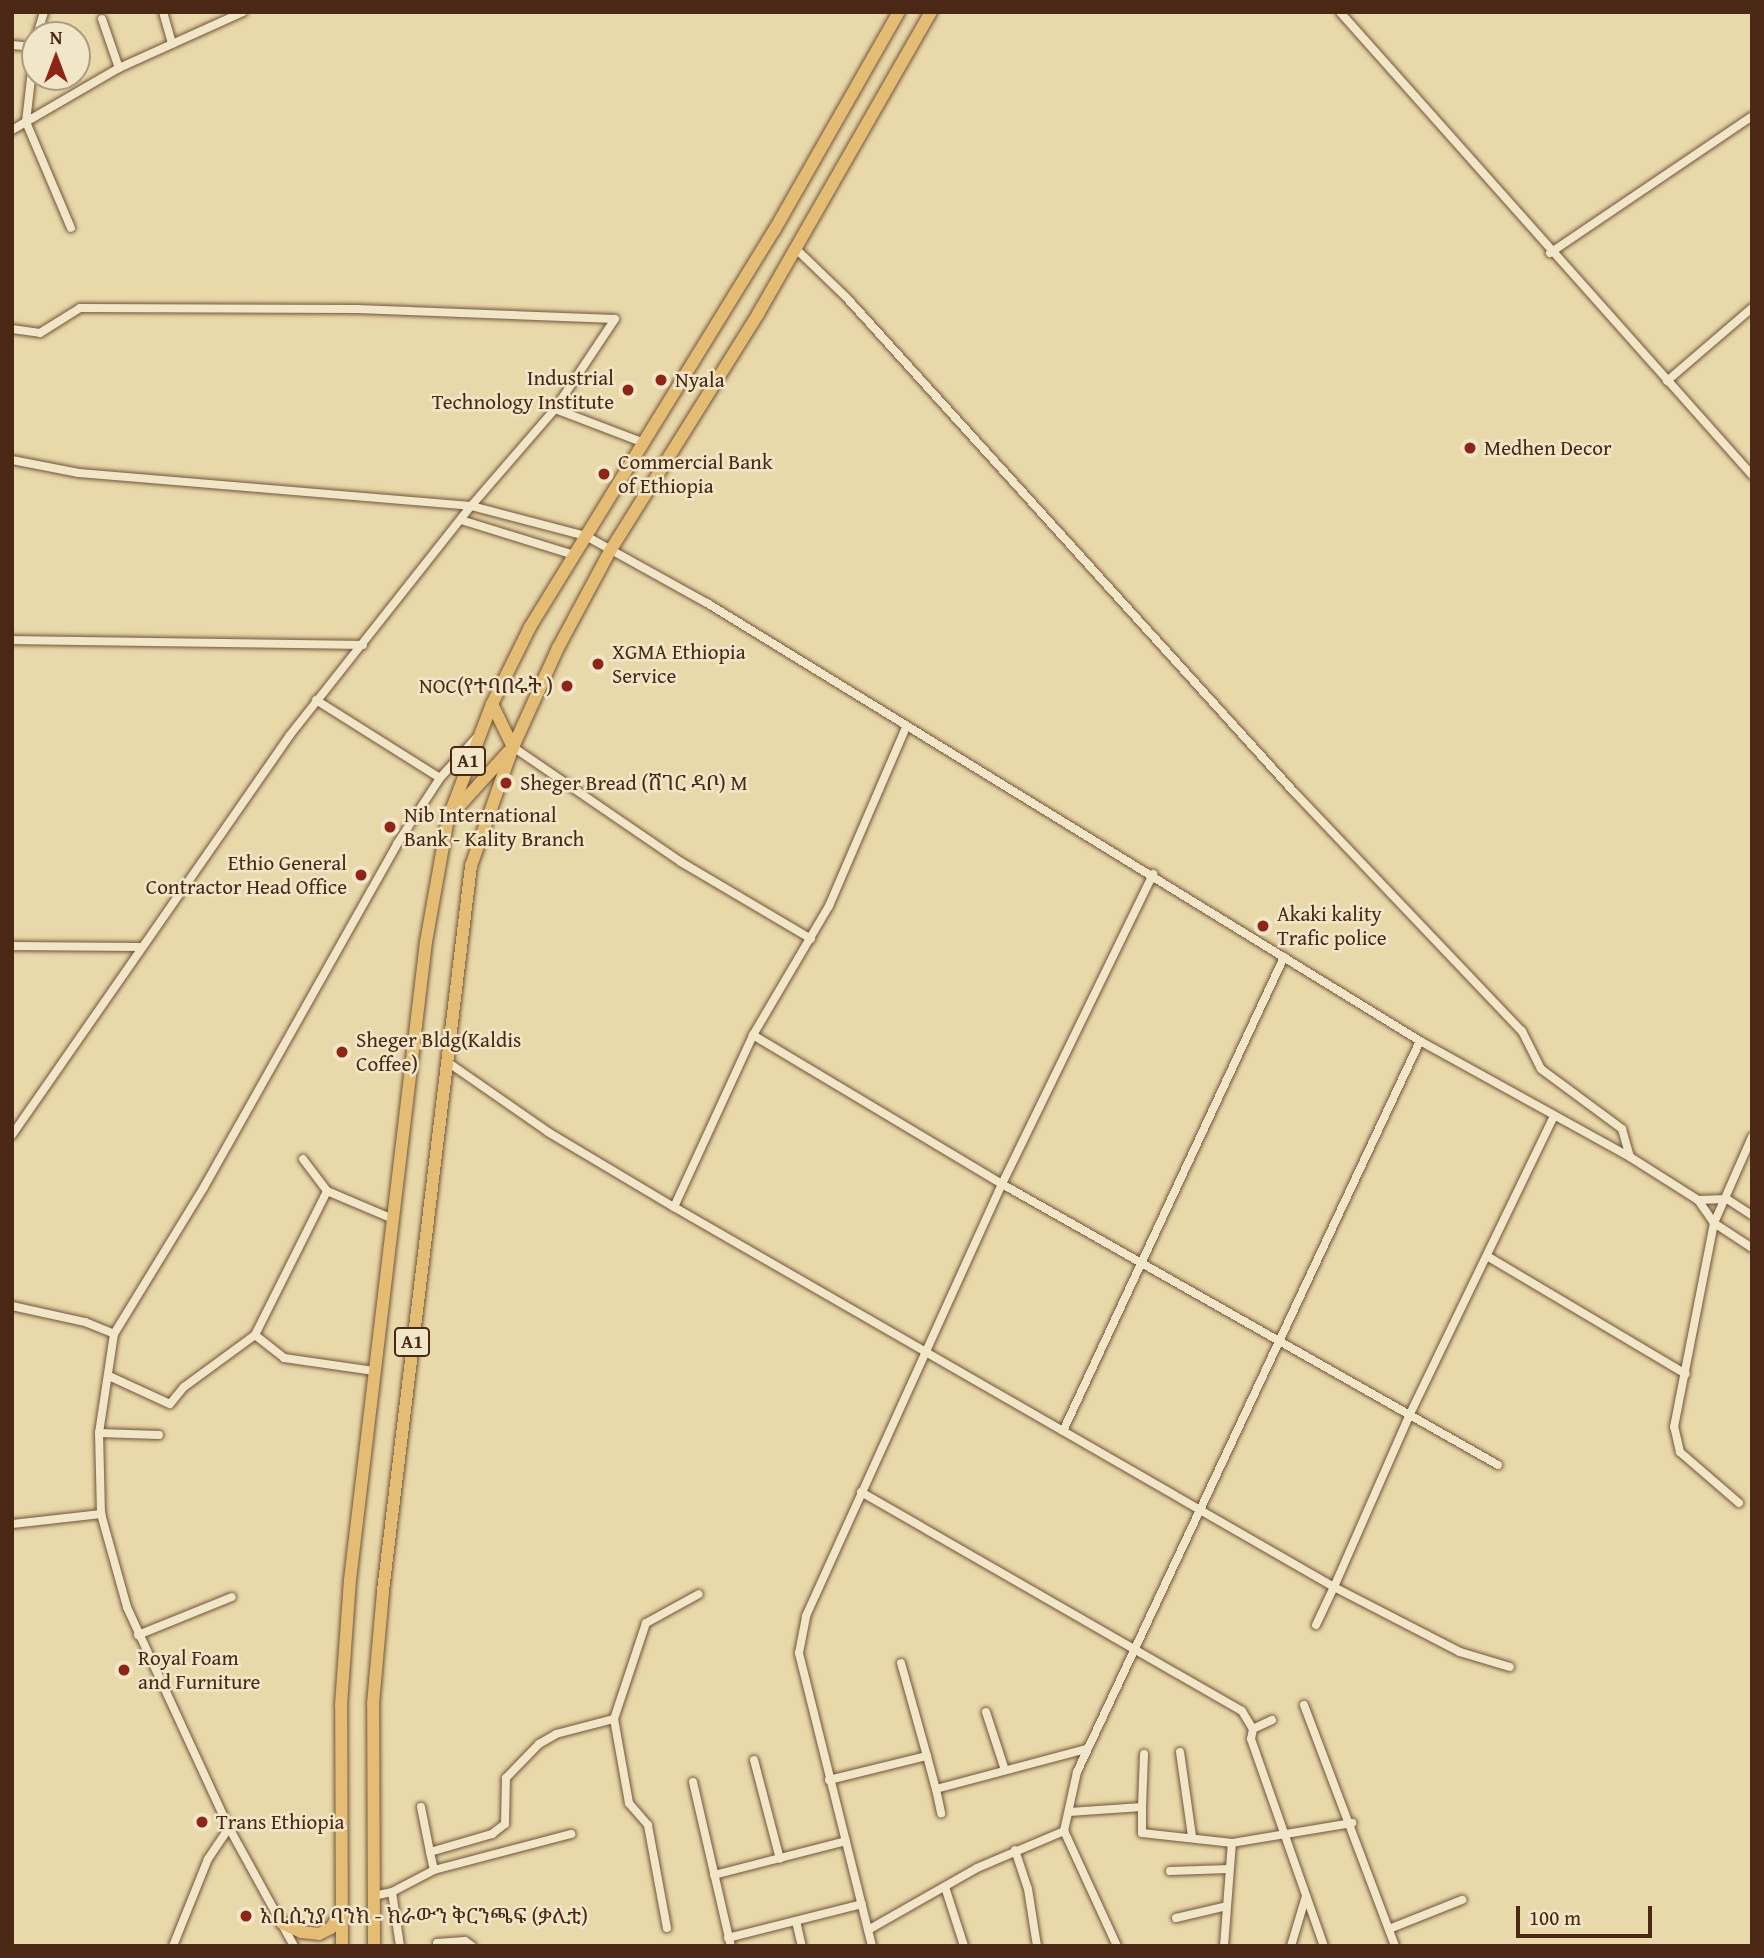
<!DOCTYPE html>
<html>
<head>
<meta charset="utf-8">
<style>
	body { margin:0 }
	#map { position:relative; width:1764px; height:1958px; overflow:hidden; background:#e9d8a9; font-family:"Gentium Book Plus","Noto Serif Ethiopic",serif }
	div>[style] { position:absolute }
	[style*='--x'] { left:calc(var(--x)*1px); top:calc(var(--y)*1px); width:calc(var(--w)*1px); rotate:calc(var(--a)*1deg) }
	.roads { filter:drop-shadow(0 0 2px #72543a) drop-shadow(0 0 2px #72543a) }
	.minor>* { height:8px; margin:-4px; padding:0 4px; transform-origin:4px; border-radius:4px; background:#f1e6c7 }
	.primary>* { height:12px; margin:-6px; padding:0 6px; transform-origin:6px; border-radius:6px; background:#e4bc74 }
	.dots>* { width:19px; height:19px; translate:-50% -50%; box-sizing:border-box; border:4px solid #f1e6c7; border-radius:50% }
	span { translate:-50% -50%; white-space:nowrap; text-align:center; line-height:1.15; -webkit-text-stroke:5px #f1e6c7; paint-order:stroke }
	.shield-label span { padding:2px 5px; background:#f1e6c7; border:2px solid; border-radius:5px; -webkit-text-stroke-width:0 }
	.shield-label { font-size:19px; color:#4a2815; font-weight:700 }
	.poi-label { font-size:21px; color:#4a2815 }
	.right { translate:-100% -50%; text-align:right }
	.left { translate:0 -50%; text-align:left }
	.frame { position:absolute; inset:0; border:14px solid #4a2815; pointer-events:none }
	.north { position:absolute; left:21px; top:21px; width:70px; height:70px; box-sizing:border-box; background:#f1e6c7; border:2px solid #ae9a80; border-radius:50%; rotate:0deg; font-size:19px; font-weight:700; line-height:28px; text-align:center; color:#4a2815 }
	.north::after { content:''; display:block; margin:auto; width:24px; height:32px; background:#8f2418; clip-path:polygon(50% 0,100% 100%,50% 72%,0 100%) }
	.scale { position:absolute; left:1516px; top:1906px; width:136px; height:32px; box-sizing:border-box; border:4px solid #4a2815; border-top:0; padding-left:9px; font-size:21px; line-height:24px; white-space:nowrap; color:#4a2815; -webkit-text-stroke:5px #f1e6c7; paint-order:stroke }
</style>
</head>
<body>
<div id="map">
	<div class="roads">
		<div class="minor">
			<i style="--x:163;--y:12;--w:33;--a:74"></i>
			<i style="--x:1340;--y:12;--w:620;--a:48.34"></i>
			<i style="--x:102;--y:19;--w:52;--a:70.9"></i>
			<i style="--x:37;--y:35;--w:24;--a:-73"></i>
			<i style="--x:35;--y:44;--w:79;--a:96.6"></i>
			<i style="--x:26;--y:122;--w:115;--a:67"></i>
			<i style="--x:12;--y:45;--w:22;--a:5"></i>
			<i style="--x:12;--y:130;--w:124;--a:-30.1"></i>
			<i style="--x:119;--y:68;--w:136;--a:-24.3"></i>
			<i style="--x:796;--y:249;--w:69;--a:43.8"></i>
			<i style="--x:846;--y:297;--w:669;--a:47.85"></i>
			<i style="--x:1295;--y:793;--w:329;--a:46.4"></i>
			<i style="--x:1522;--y:1031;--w:42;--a:63.4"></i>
			<i style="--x:1541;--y:1069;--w:101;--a:36.5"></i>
			<i style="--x:1622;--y:1129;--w:29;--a:74"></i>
			<i style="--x:1550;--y:253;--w:244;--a:-34.1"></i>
			<i style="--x:12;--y:329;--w:28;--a:8"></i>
			<i style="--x:40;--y:333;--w:47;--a:-32"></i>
			<i style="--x:80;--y:308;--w:277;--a:0.2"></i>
			<i style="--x:357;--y:309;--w:258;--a:2.2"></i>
			<i style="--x:1667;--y:381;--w:112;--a:-40.7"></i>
			<i style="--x:555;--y:409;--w:95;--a:20.9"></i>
			<i style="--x:12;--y:460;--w:68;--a:11"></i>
			<i style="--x:79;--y:473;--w:393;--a:4.8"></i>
			<i style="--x:471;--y:506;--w:119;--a:14.6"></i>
			<i style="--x:586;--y:536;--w:138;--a:29"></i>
			<i style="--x:707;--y:603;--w:837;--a:31.56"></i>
			<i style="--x:1420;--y:1041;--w:240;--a:28.9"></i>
			<i style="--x:1630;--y:1157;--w:80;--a:32.3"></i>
			<i style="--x:1698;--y:1200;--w:28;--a:55"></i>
			<i style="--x:1714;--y:1223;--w:45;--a:33.3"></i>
			<i style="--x:461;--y:520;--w:118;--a:17.2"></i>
			<i style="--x:12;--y:640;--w:351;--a:0.8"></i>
			<i style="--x:316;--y:700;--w:146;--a:32.2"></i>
			<i style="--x:513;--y:747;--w:204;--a:34.4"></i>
			<i style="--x:681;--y:862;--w:151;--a:30.6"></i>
			<i style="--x:12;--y:946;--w:128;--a:0.4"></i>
			<i style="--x:753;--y:1035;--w:290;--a:30.9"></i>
			<i style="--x:1002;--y:1184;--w:570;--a:29.53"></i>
			<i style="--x:446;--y:1061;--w:124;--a:34.8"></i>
			<i style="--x:548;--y:1132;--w:147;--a:30.8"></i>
			<i style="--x:674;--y:1207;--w:762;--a:29.93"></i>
			<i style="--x:1334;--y:1587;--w:187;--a:-66.3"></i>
			<i style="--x:1409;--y:1416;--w:333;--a:-64.2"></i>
			<i style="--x:12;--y:1135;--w:487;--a:-55.2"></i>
			<i style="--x:290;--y:735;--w:292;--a:-51.7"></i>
			<i style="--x:471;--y:506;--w:128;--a:-49.1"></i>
			<i style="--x:555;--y:409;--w:108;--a:-56.3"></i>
			<i style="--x:303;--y:1159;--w:40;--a:53"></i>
			<i style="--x:1698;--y:1200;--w:29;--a:-2"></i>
			<i style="--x:1727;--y:1199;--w:30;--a:33"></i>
			<i style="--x:674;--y:1207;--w:189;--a:-65.3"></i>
			<i style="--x:753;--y:1035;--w:150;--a:-59.5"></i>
			<i style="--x:829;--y:906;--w:195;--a:-66.7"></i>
			<i style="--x:1487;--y:1256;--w:231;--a:30.7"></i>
			<i style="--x:12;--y:1306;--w:75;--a:12.4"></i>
			<i style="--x:85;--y:1322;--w:31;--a:22"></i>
			<i style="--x:255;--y:1335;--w:37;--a:38"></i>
			<i style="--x:284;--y:1358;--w:91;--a:8.2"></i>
			<i style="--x:109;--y:1376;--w:67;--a:24.7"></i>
			<i style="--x:170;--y:1404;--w:22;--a:-51"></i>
			<i style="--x:184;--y:1387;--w:88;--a:-36.2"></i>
			<i style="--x:255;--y:1335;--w:161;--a:-63.4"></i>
			<i style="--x:327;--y:1191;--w:72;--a:23"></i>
			<i style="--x:1063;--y:1431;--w:523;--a:-65"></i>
			<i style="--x:99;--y:1433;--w:60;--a:1.9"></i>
			<i style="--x:861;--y:1492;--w:439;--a:29.9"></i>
			<i style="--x:1242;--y:1711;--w:21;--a:59"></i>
			<i style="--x:1739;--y:1503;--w:78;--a:-139.2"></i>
			<i style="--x:1680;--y:1452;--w:26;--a:-103"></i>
			<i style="--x:1674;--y:1427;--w:208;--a:-78.9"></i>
			<i style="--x:1714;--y:1223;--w:94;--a:-66.2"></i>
			<i style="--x:12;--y:1524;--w:90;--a:-6.4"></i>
			<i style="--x:1316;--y:1625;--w:42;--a:-64.7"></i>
			<i style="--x:1334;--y:1587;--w:142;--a:27.3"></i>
			<i style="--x:1460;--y:1652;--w:52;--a:16.7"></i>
			<i style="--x:138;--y:1635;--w:101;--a:-22"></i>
			<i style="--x:901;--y:1663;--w:97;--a:74.4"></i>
			<i style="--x:1304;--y:1705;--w:258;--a:69.3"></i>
			<i style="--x:986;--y:1712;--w:61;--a:71.9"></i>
			<i style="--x:1272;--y:1720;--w:21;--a:155"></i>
			<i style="--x:1253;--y:1729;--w:10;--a:101"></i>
			<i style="--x:1251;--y:1739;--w:219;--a:70.6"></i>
			<i style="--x:1180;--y:1752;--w:85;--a:81.9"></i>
			<i style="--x:754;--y:1760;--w:102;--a:75.3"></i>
			<i style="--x:829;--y:1780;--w:101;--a:-13.8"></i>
			<i style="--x:927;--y:1756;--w:34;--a:75"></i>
			<i style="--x:936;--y:1789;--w:155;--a:-14.9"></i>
			<i style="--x:693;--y:1782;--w:168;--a:77"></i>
			<i style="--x:936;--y:1789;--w:25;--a:78"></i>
			<i style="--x:421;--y:1807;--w:46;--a:78.7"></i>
			<i style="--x:1142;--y:1807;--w:53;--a:-87.8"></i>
			<i style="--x:1069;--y:1812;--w:73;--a:-3.9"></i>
			<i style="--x:1142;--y:1807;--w:26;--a:90"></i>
			<i style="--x:1142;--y:1833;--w:91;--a:6.3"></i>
			<i style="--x:1015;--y:1850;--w:41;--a:71.6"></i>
			<i style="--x:1028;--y:1889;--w:58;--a:81"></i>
			<i style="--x:434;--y:1870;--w:18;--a:-103"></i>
			<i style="--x:430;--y:1852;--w:65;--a:-16.2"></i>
			<i style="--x:492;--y:1834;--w:16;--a:-38"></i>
			<i style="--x:505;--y:1824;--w:46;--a:-88.8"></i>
			<i style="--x:506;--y:1778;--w:47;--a:-45.9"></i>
			<i style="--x:539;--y:1744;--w:20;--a:-30"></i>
			<i style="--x:556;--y:1734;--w:60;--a:-14.5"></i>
			<i style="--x:1170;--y:1871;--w:59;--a:-1.9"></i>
			<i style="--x:714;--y:1875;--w:136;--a:-14.4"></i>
			<i style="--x:945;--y:1887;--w:62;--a:72.1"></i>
			<i style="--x:392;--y:1892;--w:55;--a:81.6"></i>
			<i style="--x:373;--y:1896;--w:19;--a:-12"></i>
			<i style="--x:392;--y:1892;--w:47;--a:-27.6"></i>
			<i style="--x:434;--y:1870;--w:142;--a:-14.7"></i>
			<i style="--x:1176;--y:1918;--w:52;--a:-13.2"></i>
			<i style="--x:796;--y:1921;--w:26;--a:77"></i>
			<i style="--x:667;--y:1928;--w:105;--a:-100.5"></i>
			<i style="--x:648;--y:1825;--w:29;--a:-131"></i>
			<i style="--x:629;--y:1803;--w:85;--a:-100.1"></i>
			<i style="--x:614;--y:1719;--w:101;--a:-71.6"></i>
			<i style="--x:646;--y:1623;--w:60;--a:-28.7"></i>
			<i style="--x:1389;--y:1929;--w:79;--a:-21.7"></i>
			<i style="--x:868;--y:1930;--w:125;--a:-29.6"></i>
			<i style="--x:977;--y:1868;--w:95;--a:-23"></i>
			<i style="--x:728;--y:1938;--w:138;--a:-14.2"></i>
			<i style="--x:437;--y:1943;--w:28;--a:-4"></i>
			<i style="--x:465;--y:1941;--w:9;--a:36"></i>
			<i style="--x:173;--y:1946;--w:94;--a:-68.1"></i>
			<i style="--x:208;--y:1859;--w:37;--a:-56"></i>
			<i style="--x:294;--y:1946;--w:135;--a:-118.8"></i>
			<i style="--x:229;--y:1828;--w:243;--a:-114.8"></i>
			<i style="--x:127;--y:1607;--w:97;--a:-105.6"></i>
			<i style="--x:101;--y:1514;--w:81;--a:-91.4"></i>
			<i style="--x:99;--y:1433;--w:100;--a:-81.4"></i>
			<i style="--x:114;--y:1334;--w:172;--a:-58.5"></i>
			<i style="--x:204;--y:1187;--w:394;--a:-60.6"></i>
			<i style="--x:397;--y:844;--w:79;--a:-56.9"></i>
			<i style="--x:440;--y:778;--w:54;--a:-48"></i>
			<i style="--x:872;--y:1946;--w:302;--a:-104"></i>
			<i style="--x:799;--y:1653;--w:38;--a:-79"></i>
			<i style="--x:806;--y:1616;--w:474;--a:-65.6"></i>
			<i style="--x:1002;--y:1184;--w:345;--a:-64"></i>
			<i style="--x:1117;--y:1946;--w:127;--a:-114.7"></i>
			<i style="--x:1064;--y:1831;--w:60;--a:-77.6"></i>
			<i style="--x:1077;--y:1772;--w:807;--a:-64.86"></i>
			<i style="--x:1224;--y:1946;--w:103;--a:-85.6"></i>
			<i style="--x:1232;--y:1843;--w:122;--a:-9.5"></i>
			<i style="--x:1291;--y:1946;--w:52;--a:-73.3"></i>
		</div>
		<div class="primary">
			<i style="--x:492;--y:704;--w:48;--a:64"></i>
			<i style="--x:452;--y:814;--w:84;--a:-47.9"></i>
			<i style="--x:282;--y:1923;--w:21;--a:25"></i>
			<i style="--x:301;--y:1932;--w:18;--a:6"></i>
			<i style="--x:319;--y:1934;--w:13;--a:-27"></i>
			<i style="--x:331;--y:1928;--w:17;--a:-59"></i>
			<i style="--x:342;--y:1946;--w:241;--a:-90.2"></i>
			<i style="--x:341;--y:1705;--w:125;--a:-85.9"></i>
			<i style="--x:350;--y:1580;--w:643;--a:-83.21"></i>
			<i style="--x:426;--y:942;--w:125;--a:-79.9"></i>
			<i style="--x:448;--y:819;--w:123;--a:-69.1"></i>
			<i style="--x:492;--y:704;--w:86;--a:-63.7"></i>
			<i style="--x:530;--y:627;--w:467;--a:-58.4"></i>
			<i style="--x:775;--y:229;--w:250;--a:-60.3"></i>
			<i style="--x:374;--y:1946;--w:242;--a:-90.2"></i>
			<i style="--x:373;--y:1704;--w:113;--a:-84.9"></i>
			<i style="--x:383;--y:1591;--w:730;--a:-83.08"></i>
			<i style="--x:471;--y:866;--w:126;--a:-70.6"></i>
			<i style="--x:513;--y:747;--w:109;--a:-65.6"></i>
			<i style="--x:558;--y:648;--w:110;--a:-61.8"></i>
			<i style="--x:610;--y:551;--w:279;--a:-58"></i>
			<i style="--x:758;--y:314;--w:348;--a:-60.2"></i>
		</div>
	</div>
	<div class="dots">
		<i style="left:661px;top:380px;background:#8f2418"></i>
		<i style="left:628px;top:390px;background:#8f2418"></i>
		<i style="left:1470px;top:448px;background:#8f2418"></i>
		<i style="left:604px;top:474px;background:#8f2418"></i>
		<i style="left:598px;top:664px;background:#8f2418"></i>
		<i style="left:567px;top:686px;background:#8f2418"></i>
		<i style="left:506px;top:783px;background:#8f2418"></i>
		<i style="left:390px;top:827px;background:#8f2418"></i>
		<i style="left:361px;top:875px;background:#8f2418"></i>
		<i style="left:1263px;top:926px;background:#8f2418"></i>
		<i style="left:342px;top:1052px;background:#8f2418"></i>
		<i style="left:124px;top:1670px;background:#8f2418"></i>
		<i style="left:202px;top:1822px;background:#8f2418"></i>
		<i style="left:246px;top:1916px;background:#8f2418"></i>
	</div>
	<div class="shield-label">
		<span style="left:468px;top:761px">A1</span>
		<span style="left:412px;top:1342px">A1</span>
	</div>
	<div class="poi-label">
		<span class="right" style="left:614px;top:390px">Industrial<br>Technology Institute</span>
		<span class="left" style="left:675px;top:380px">Nyala</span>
		<span class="left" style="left:1484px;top:448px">Medhen Decor</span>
		<span class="left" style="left:618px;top:474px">Commercial Bank<br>of Ethiopia</span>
		<span class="left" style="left:612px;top:664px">XGMA Ethiopia<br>Service</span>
		<span class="right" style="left:553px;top:686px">NOC(የተባበሩት )</span>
		<span class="left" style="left:520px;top:783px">Sheger Bread (ሸገር ዳቦ) M</span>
		<span class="left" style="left:404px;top:827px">Nib International<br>Bank - Kality Branch</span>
		<span class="right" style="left:347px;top:875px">Ethio General<br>Contractor Head Office</span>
		<span class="left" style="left:1277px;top:926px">Akaki kality<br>Trafic police</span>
		<span class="left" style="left:356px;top:1052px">Sheger Bldg(Kaldis<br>Coffee)</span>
		<span class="left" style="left:138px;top:1670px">Royal Foam<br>and Furniture</span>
		<span class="left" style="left:216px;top:1822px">Trans Ethiopia</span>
		<span class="left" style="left:260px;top:1916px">አቢሲንያ ባንክ - ክራውን ቅርንጫፍ (ቃሊቲ)</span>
	</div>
	<div class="frame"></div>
	<div class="north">N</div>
	<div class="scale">100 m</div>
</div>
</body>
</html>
